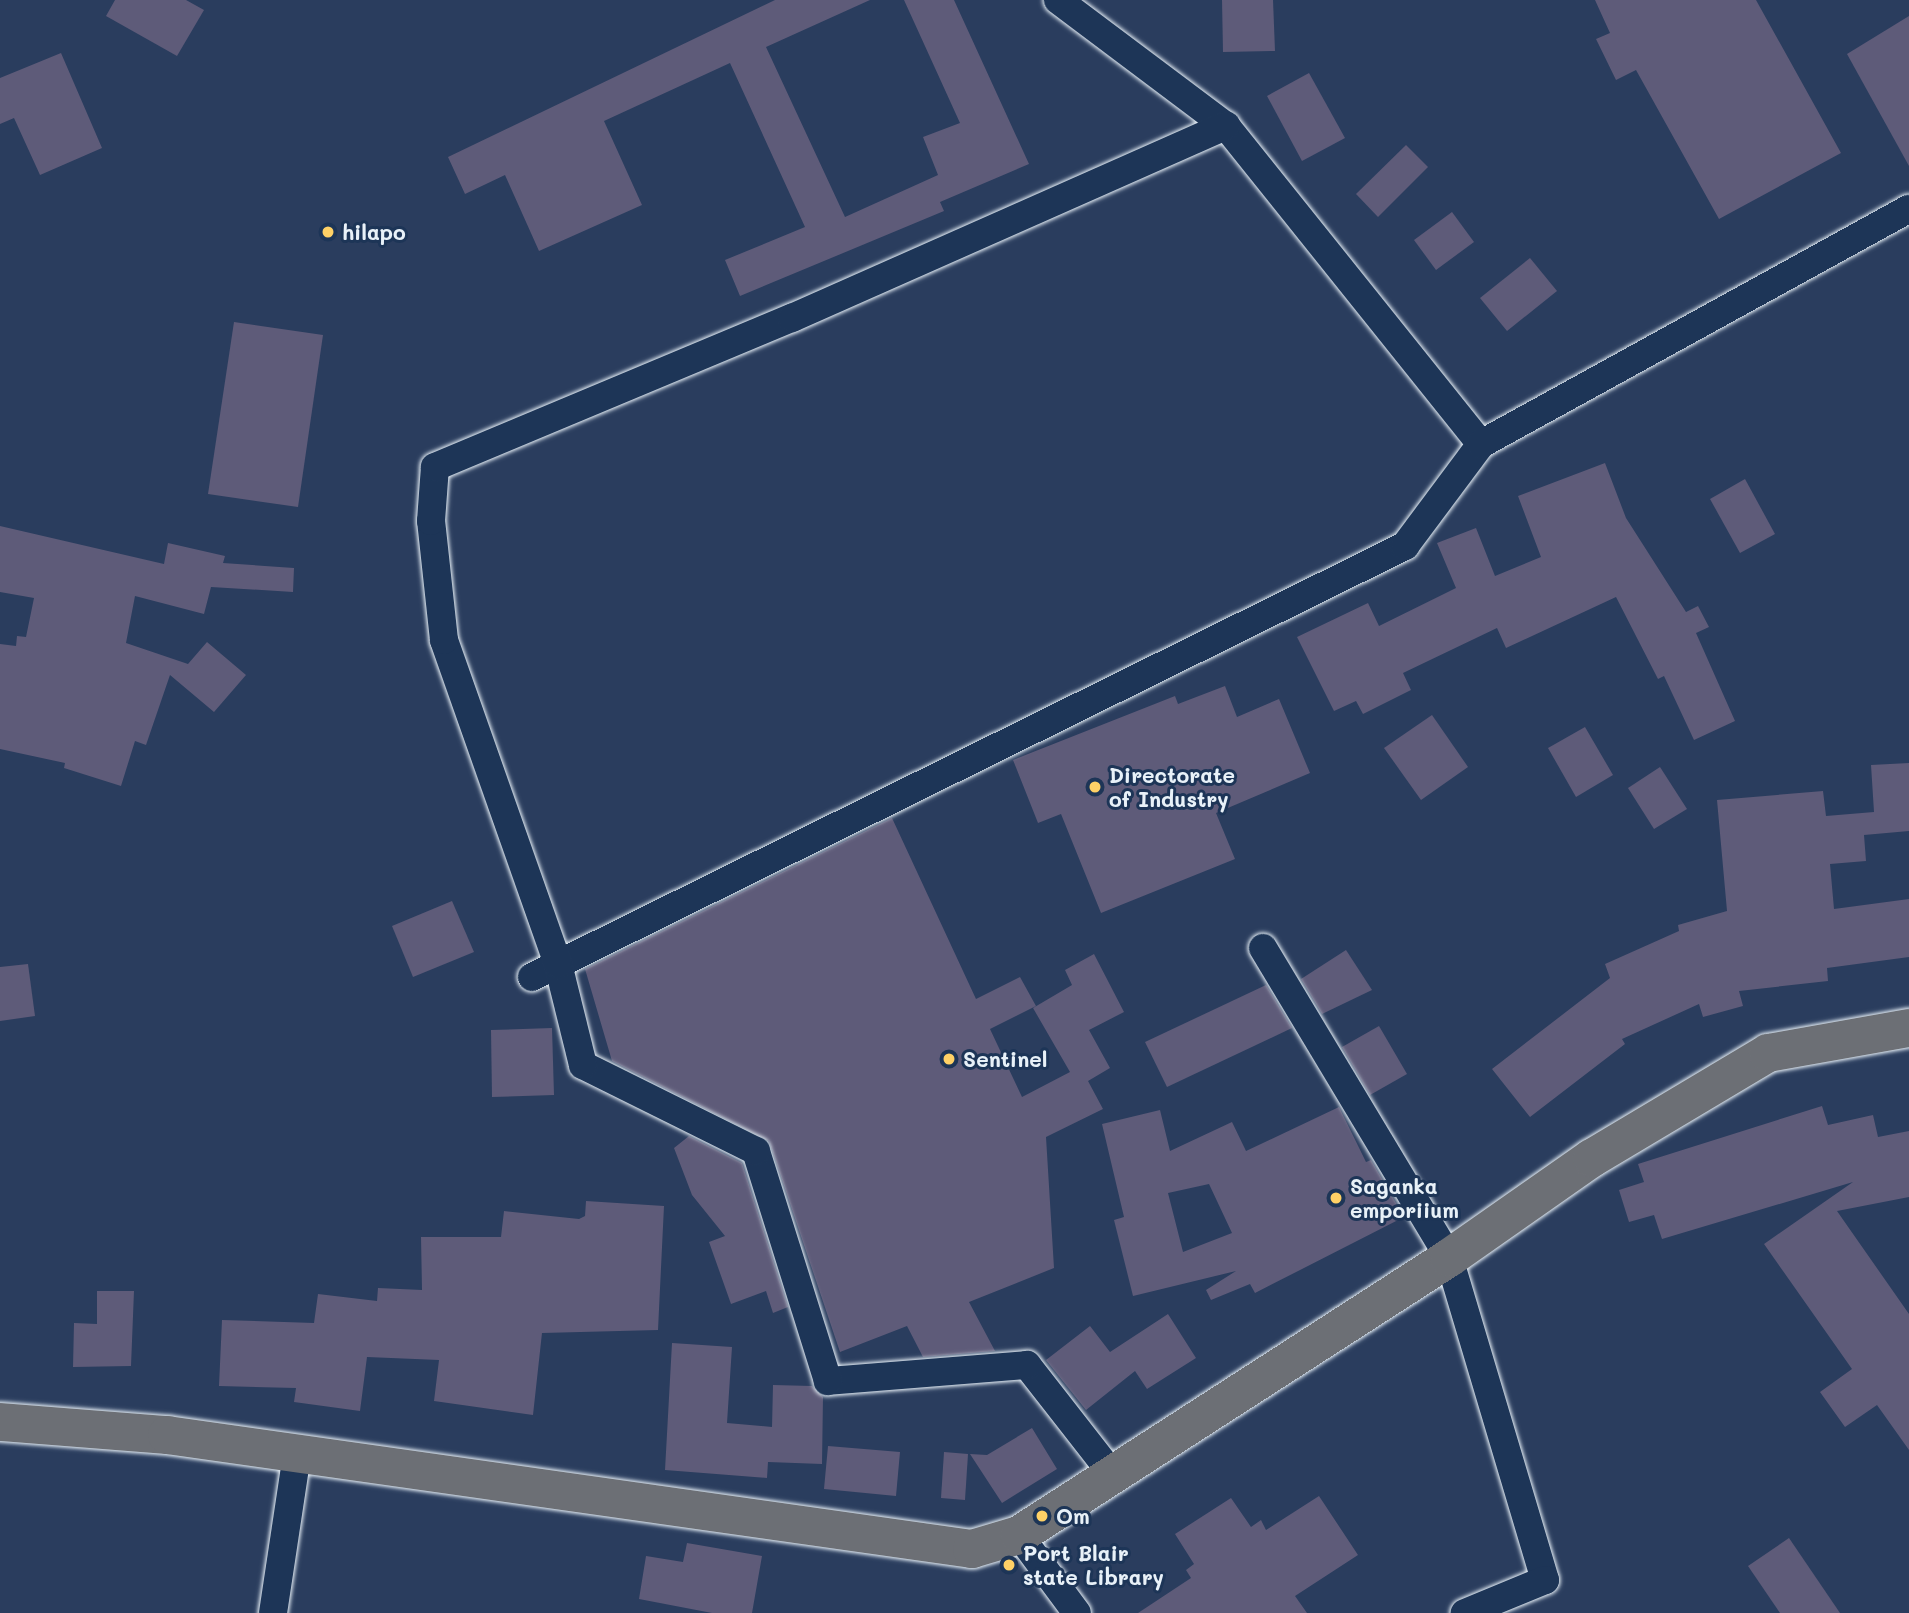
<!DOCTYPE html>
<html>
<head>
<meta charset="utf-8">
<style>
	body { margin:0 }
	#map { position:relative; width:1909px; height:1613px; overflow:hidden; background:#2a3d5e; font-family:Mali,sans-serif }
	div>[style] { position:absolute }
	[style*='--x'] { left:calc(var(--x)*1px); top:calc(var(--y)*1px); width:calc(var(--w)*1px); rotate:calc(var(--a)*1deg) }
	.building>* { inset:0; background:#5e5b79 }
	.roads { filter:drop-shadow(0 0 2px #e8f1f8) drop-shadow(0 0 2px #e8f1f8) }
	.minor>* { height:28px; margin:-14px; padding:0 14px; transform-origin:14px; border-radius:14px; background:#1d3557 }
	.primary>* { height:38px; margin:-19px; padding:0 19px; transform-origin:19px; border-radius:19px; background:#6c6f75 }
	.dots>* { width:19px; height:19px; translate:-50% -50%; box-sizing:border-box; border:4px solid #1d3557; border-radius:50% }
	span { translate:-50% -50%; white-space:nowrap; text-align:center; line-height:1.15; -webkit-text-stroke:6px #1d3557; paint-order:stroke }
	.poi-label { font-size:21px; color:#e8f1f8; font-weight:700 }
	.left { translate:0 -50%; text-align:left }
</style>
</head>
<body>
<div id="map">
	<div class="building">
		<i style="clip-path:polygon(115px 0,186px 0,204px 10px,177px 56px,106px 16px)"></i>
		<i style="clip-path:polygon(775px 0,870px 0,766px 47px,845px 217px,938px 175px,923px 137px,960px 123px,904px 0,954px 0,1029px 164px,940px 202px,944px 211px,740px 296px,725px 260px,805px 227px,730px 63px,604px 121px,642px 205px,539px 251px,505px 175px,465px 194px,448px 157px)"></i>
		<i style="clip-path:polygon(1222px 0,1273px 0,1275px 51px,1223px 52px)"></i>
		<i style="clip-path:polygon(1595px 0,1756px 0,1841px 153px,1719px 219px,1636px 70px,1616px 80px,1596px 39px,1610px 33px)"></i>
		<i style="clip-path:polygon(1909px 16px,1909px 166px,1847px 54px)"></i>
		<i style="clip-path:polygon(61px 53px,102px 148px,40px 175px,14px 118px,0 124px,0 78px)"></i>
		<i style="clip-path:polygon(1309px 73px,1345px 138px,1302px 161px,1267px 96px)"></i>
		<i style="clip-path:polygon(1406px 145px,1428px 167px,1378px 217px,1356px 194px)"></i>
		<i style="clip-path:polygon(1452px 212px,1474px 242px,1436px 270px,1414px 240px)"></i>
		<i style="clip-path:polygon(1530px 258px,1557px 291px,1507px 331px,1480px 298px)"></i>
		<i style="clip-path:polygon(234px 322px,323px 335px,298px 507px,208px 494px)"></i>
		<i style="clip-path:polygon(1605px 463px,1626px 518px,1686px 612px,1698px 606px,1709px 627px,1696px 633px,1735px 721px,1694px 740px,1664px 676px,1658px 679px,1616px 597px,1506px 648px,1497px 628px,1403px 673px,1411px 690px,1363px 714px,1356px 701px,1334px 711px,1297px 637px,1368px 603px,1379px 626px,1456px 588px,1437px 543px,1476px 528px,1495px 576px,1541px 557px,1518px 496px)"></i>
		<i style="clip-path:polygon(1745px 479px,1775px 534px,1740px 553px,1710px 499px)"></i>
		<i style="clip-path:polygon(0 526px,164px 564px,168px 543px,225px 556px,223px 563px,294px 568px,293px 592px,211px 587px,204px 614px,135px 596px,126px 643px,188px 664px,207px 642px,246px 675px,214px 712px,170px 675px,146px 745px,135px 741px,121px 786px,64px 768px,65px 763px,0 749px,0 644px,16px 646px,17px 636px,26px 637px,34px 598px,0 592px)"></i>
		<i style="clip-path:polygon(1225px 686px,1237px 717px,1279px 699px,1310px 773px,1216px 813px,1235px 859px,1101px 913px,1061px 814px,1038px 823px,1013px 760px,1175px 696px,1178px 704px)"></i>
		<i style="clip-path:polygon(1432px 715px,1468px 767px,1421px 800px,1384px 748px)"></i>
		<i style="clip-path:polygon(1585px 727px,1613px 775px,1576px 797px,1548px 748px)"></i>
		<i style="clip-path:polygon(1909px 763px,1909px 831px,1864px 835px,1866px 861px,1830px 864px,1834px 909px,1909px 899px,1909px 957px,1827px 968px,1828px 981px,1739px 991px,1743px 1006px,1703px 1017px,1699px 1004px,1622px 1039px,1625px 1044px,1530px 1117px,1492px 1069px,1610px 978px,1605px 964px,1679px 931px,1678px 925px,1727px 911px,1717px 800px,1823px 791px,1826px 816px,1874px 812px,1871px 765px)"></i>
		<i style="clip-path:polygon(1660px 767px,1687px 809px,1654px 829px,1628px 788px)"></i>
		<i style="clip-path:polygon(892px 818px,976px 999px,1020px 977px,1036px 1006px,990px 1029px,1022px 1097px,1070px 1072px,1033px 1008px,1072px 985px,1065px 970px,1094px 954px,1124px 1012px,1089px 1030px,1110px 1068px,1088px 1081px,1103px 1109px,1046px 1137px,1054px 1268px,969px 1302px,995px 1351px,923px 1357px,907px 1326px,840px 1352px,769px 1141px,612px 1061px,585px 969px)"></i>
		<i style="clip-path:polygon(452px 901px,474px 952px,413px 977px,392px 926px)"></i>
		<i style="clip-path:polygon(1346px 950px,1372px 990px,1322px 1014px,1301px 979px)"></i>
		<i style="clip-path:polygon(28px 964px,35px 1016px,0 1021px,0 967px)"></i>
		<i style="clip-path:polygon(1266px 985px,1292px 1028px,1167px 1087px,1145px 1042px)"></i>
		<i style="clip-path:polygon(1379px 1026px,1407px 1074px,1370px 1095px,1342px 1047px)"></i>
		<i style="clip-path:polygon(552px 1028px,554px 1095px,492px 1097px,491px 1030px)"></i>
		<i style="clip-path:polygon(1822px 1106px,1828px 1125px,1873px 1115px,1878px 1137px,1909px 1131px,1909px 1197px,1837px 1211px,1909px 1314px,1909px 1450px,1877px 1405px,1845px 1427px,1820px 1392px,1852px 1369px,1764px 1244px,1853px 1182px,1662px 1239px,1654px 1215px,1629px 1222px,1619px 1190px,1644px 1182px,1638px 1164px)"></i>
		<i style="clip-path:polygon(evenodd,1339px 1107px,1366px 1162px,1371px 1160px,1404px 1217px,1255px 1293px,1250px 1284px,1211px 1300px,1206px 1290px,1236px 1271px,1133px 1296px,1114px 1220px,1124px 1217px,1102px 1124px,1160px 1110px,1170px 1151px,1232px 1122px,1246px 1151px,1339px 1107px,1209px 1184px,1232px 1233px,1183px 1252px,1168px 1193px,1209px 1184px)"></i>
		<i style="clip-path:polygon(689px 1136px,742px 1163px,788px 1307px,773px 1313px,766px 1291px,731px 1304px,709px 1242px,725px 1236px,692px 1195px,674px 1148px)"></i>
		<i style="clip-path:polygon(586px 1201px,664px 1206px,658px 1330px,542px 1333px,533px 1415px,434px 1401px,439px 1360px,367px 1357px,360px 1411px,294px 1402px,296px 1388px,219px 1386px,222px 1320px,314px 1323px,318px 1294px,377px 1301px,378px 1288px,422px 1290px,421px 1237px,501px 1237px,504px 1211px,579px 1219px,585px 1216px)"></i>
		<i style="clip-path:polygon(97px 1291px,134px 1291px,131px 1366px,73px 1367px,74px 1323px,97px 1324px)"></i>
		<i style="clip-path:polygon(1168px 1314px,1196px 1358px,1147px 1389px,1135px 1371px,1086px 1410px,1046px 1360px,1090px 1326px,1110px 1352px)"></i>
		<i style="clip-path:polygon(672px 1343px,732px 1347px,727px 1423px,772px 1427px,773px 1385px,812px 1386px,823px 1397px,822px 1464px,768px 1462px,767px 1478px,665px 1470px)"></i>
		<i style="clip-path:polygon(1032px 1428px,1057px 1469px,1002px 1503px,970px 1454px,987px 1455px)"></i>
		<i style="clip-path:polygon(828px 1446px,900px 1452px,896px 1496px,824px 1489px)"></i>
		<i style="clip-path:polygon(944px 1452px,968px 1454px,965px 1500px,941px 1498px)"></i>
		<i style="clip-path:polygon(1319px 1496px,1358px 1555px,1295px 1596px,1307px 1613px,1138px 1613px,1191px 1578px,1186px 1570px,1194px 1564px,1175px 1534px,1231px 1498px,1251px 1527px,1261px 1520px,1266px 1530px)"></i>
		<i style="clip-path:polygon(1789px 1538px,1840px 1613px,1780px 1613px,1748px 1566px)"></i>
		<i style="clip-path:polygon(687px 1543px,762px 1556px,752px 1613px,712px 1613px,639px 1599px,646px 1556px,683px 1562px)"></i>
	</div>
	<div class="roads">
		<div class="minor">
			<i style="--x:1058;--y:0;--w:210;--a:36.9"></i>
			<i style="--x:1226;--y:126;--w:408;--a:51.3"></i>
			<i style="--x:1263;--y:948;--w:362;--a:59"></i>
			<i style="--x:1449;--y:1258;--w:336;--a:73.4"></i>
			<i style="--x:1545;--y:1580;--w:87;--a:157.6"></i>
			<i style="--x:532;--y:977;--w:974;--a:-26.28"></i>
			<i style="--x:1405;--y:546;--w:127;--a:-53.3"></i>
			<i style="--x:1481;--y:444;--w:488;--a:-28.8"></i>
			<i style="--x:1113;--y:1475;--w:140;--a:-128"></i>
			<i style="--x:1027;--y:1365;--w:200;--a:175.4"></i>
			<i style="--x:828;--y:1381;--w:241;--a:-107.4"></i>
			<i style="--x:756;--y:1151;--w:193;--a:-153.6"></i>
			<i style="--x:583;--y:1065;--w:104;--a:-103.9"></i>
			<i style="--x:558;--y:964;--w:343;--a:-109.4"></i>
			<i style="--x:444;--y:640;--w:120;--a:-96.2"></i>
			<i style="--x:431;--y:521;--w:54;--a:-85.8"></i>
			<i style="--x:435;--y:467;--w:387;--a:-22.7"></i>
			<i style="--x:792;--y:318;--w:475;--a:-23.9"></i>
			<i style="--x:1019;--y:1535;--w:97;--a:53.4"></i>
			<i style="--x:273;--y:1613;--w:161;--a:-81.4"></i>
		</div>
		<div class="primary">
			<i style="--x:0;--y:1422;--w:168;--a:4.5"></i>
			<i style="--x:167;--y:1435;--w:813;--a:8.06"></i>
			<i style="--x:972;--y:1549;--w:49;--a:-16.6"></i>
			<i style="--x:1019;--y:1535;--w:511;--a:-32.79"></i>
			<i style="--x:1449;--y:1258;--w:174;--a:-35"></i>
			<i style="--x:1592;--y:1158;--w:205;--a:-30.8"></i>
			<i style="--x:1768;--y:1053;--w:143;--a:-10.1"></i>
		</div>
	</div>
	<div class="dots">
		<i style="left:328px;top:232px;background:#ffd166"></i>
		<i style="left:1095px;top:787px;background:#ffd166"></i>
		<i style="left:949px;top:1059px;background:#ffd166"></i>
		<i style="left:1336px;top:1198px;background:#ffd166"></i>
		<i style="left:1042px;top:1516px;background:#ffd166"></i>
		<i style="left:1009px;top:1565px;background:#ffd166"></i>
	</div>
	<div class="poi-label">
		<span class="left" style="left:342px;top:232px">hilapo</span>
		<span class="left" style="left:1109px;top:787px">Directorate<br>of Industry</span>
		<span class="left" style="left:963px;top:1059px">Sentinel</span>
		<span class="left" style="left:1350px;top:1198px">Saganka<br>emporiium</span>
		<span class="left" style="left:1056px;top:1516px">Om</span>
		<span class="left" style="left:1023px;top:1565px">Port Blair<br>state Library</span>
	</div>
</div>
</body>
</html>
